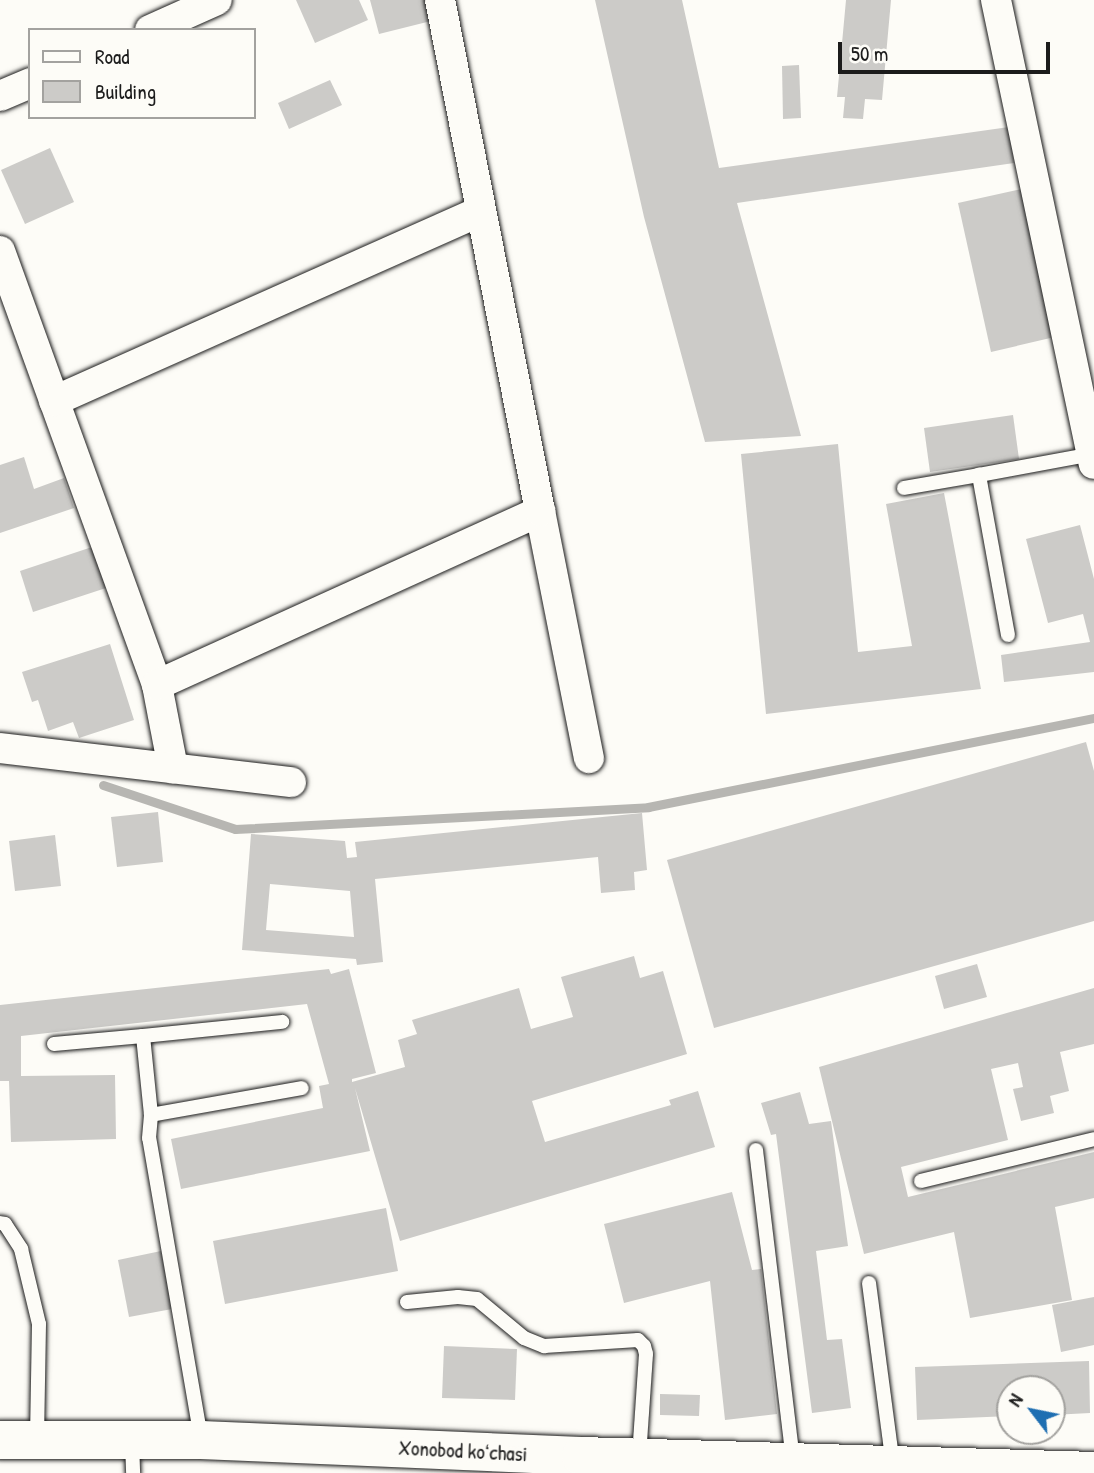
<!DOCTYPE html>
<html>
<head>
<meta charset="utf-8">
<style>
	body { margin:0 }
	#map { position:relative; width:1094px; height:1473px; overflow:hidden; background:#fdfcf7; font-family:"Patrick Hand",sans-serif }
	div>[style] { position:absolute }
	[style*='--x'] { left:calc(var(--x)*1px); top:calc(var(--y)*1px); width:calc(var(--w)*1px); rotate:calc(var(--a)*1deg) }
	.stream>* { height:9px; margin:-4.5px; padding:0 4.5px; transform-origin:4.5px; border-radius:4.5px; background:#b7b6b2 }
	.building>* { inset:0; background:#cccbc8 }
	.roads { filter:drop-shadow(0 0 2px #1c1c1c) drop-shadow(0 0 2px #1c1c1c) }
	.lane>* { height:14px; margin:-7px; padding:0 7px; transform-origin:7px; border-radius:7px; background:#fdfcf7 }
	.street>* { height:30px; margin:-15px; padding:0 15px; transform-origin:15px; border-radius:15px; background:#fdfcf7 }
	.secondary>* { height:38px; margin:-19px; padding:0 19px; transform-origin:19px; border-radius:19px; background:#fdfcf7 }
	span { translate:-50% -50%; white-space:nowrap; text-align:center; line-height:1.15; -webkit-text-stroke:7px #fdfcf7; paint-order:stroke }
	.street-label { font-size:21px; color:#1c1c1c }
	.legend { position:absolute; left:28px; top:28px; width:228px; height:91px; box-sizing:border-box; background:#fdfcf7; border:2px solid #a3a29f; margin:0; padding:9px 12px; list-style:none; font-size:21px; color:#1c1c1c }
	.legend li { display:flex; align-items:center; gap:14px; height:35px }
	.legend b { width:35px; border:2px solid #a3a29f }
	.north { position:absolute; left:996px; top:1375px; width:70px; height:70px; box-sizing:border-box; background:#fdfcf7; border:2px solid #a3a29f; border-radius:50%; rotate:302deg; font-size:19px; font-weight:700; line-height:28px; text-align:center; color:#1c1c1c }
	.north::after { content:''; display:block; margin:auto; width:24px; height:32px; background:#1f6fb2; clip-path:polygon(50% 0,100% 100%,50% 72%,0 100%) }
	.scale { position:absolute; left:838px; top:42px; width:212px; height:32px; box-sizing:border-box; border:4px solid #1c1c1c; border-top:0; padding-left:9px; font-size:21px; line-height:24px; white-space:nowrap; color:#1c1c1c; -webkit-text-stroke:5px #fdfcf7; paint-order:stroke }
</style>
</head>
<body>
<div id="map">
	<div class="stream">
		<i style="--x:103;--y:785;--w:139;--a:18.4"></i>
		<i style="--x:235;--y:829;--w:414;--a:-3"></i>
		<i style="--x:648;--y:807;--w:455;--a:-11.3"></i>
	</div>
	<div class="building">
		<i style="clip-path:polygon(296px 0,359px 0,368px 20px,315px 43px)"></i>
		<i style="clip-path:polygon(370px 0,426px 0,431px 21px,379px 34px)"></i>
		<i style="clip-path:polygon(595px 0,682px 0,719px 168px,1009px 127px,1014px 163px,737px 203px,801px 436px,705px 442px,644px 217px)"></i>
		<i style="clip-path:polygon(846px 0,891px 0,882px 100px,865px 99px,863px 119px,843px 118px,845px 97px,837px 97px)"></i>
		<i style="clip-path:polygon(799px 65px,801px 118px,783px 119px,782px 66px)"></i>
		<i style="clip-path:polygon(330px 80px,342px 105px,289px 129px,278px 103px)"></i>
		<i style="clip-path:polygon(50px 148px,74px 202px,25px 224px,1px 170px)"></i>
		<i style="clip-path:polygon(1026px 188px,1059px 336px,991px 352px,958px 203px)"></i>
		<i style="clip-path:polygon(1013px 415px,1019px 459px,930px 472px,924px 428px)"></i>
		<i style="clip-path:polygon(838px 444px,858px 652px,912px 646px,886px 504px,944px 493px,981px 689px,766px 714px,741px 454px)"></i>
		<i style="clip-path:polygon(24px 457px,34px 489px,64px 478px,74px 508px,0 533px,0 465px)"></i>
		<i style="clip-path:polygon(1080px 525px,1094px 579px,1094px 672px,1004px 682px,1001px 655px,1090px 642px,1083px 614px,1048px 623px,1026px 539px)"></i>
		<i style="clip-path:polygon(92px 547px,106px 588px,33px 612px,20px 571px)"></i>
		<i style="clip-path:polygon(110px 644px,134px 720px,79px 738px,73px 722px,48px 731px,38px 700px,32px 702px,22px 672px)"></i>
		<i style="clip-path:polygon(1086px 742px,1094px 771px,1094px 921px,714px 1028px,667px 860px)"></i>
		<i style="clip-path:polygon(158px 812px,163px 862px,117px 867px,111px 817px)"></i>
		<i style="clip-path:polygon(evenodd,642px 813px,647px 870px,634px 872px,635px 890px,601px 893px,598px 857px,375px 879px,383px 962px,357px 965px,356px 959px,242px 950px,251px 834px,345px 841px,347px 858px,357px 857px,355px 842px,642px 813px,270px 884px,350px 891px,354px 937px,266px 930px,270px 884px)"></i>
		<i style="clip-path:polygon(55px 835px,61px 886px,15px 891px,9px 841px)"></i>
		<i style="clip-path:polygon(634px 956px,640px 978px,663px 971px,687px 1054px,532px 1101px,545px 1142px,671px 1105px,669px 1100px,698px 1091px,715px 1147px,400px 1241px,355px 1088px,370px 1151px,181px 1189px,171px 1139px,323px 1108px,319px 1086px,329px 1084px,307px 1004px,21px 1036px,21px 1076px,115px 1075px,116px 1139px,11px 1142px,9px 1081px,0 1081px,0 1005px,329px 969px,331px 974px,349px 969px,376px 1073px,352px 1079px,352px 1082px,405px 1067px,398px 1040px,417px 1034px,412px 1020px,519px 988px,531px 1029px,573px 1017px,561px 977px)"></i>
		<i style="clip-path:polygon(977px 964px,987px 997px,944px 1009px,935px 976px)"></i>
		<i style="clip-path:polygon(1094px 988px,1094px 1044px,1060px 1052px,1069px 1091px,1050px 1096px,1054px 1113px,1021px 1121px,1013px 1089px,1023px 1087px,1018px 1063px,991px 1069px,1008px 1140px,901px 1167px,908px 1197px,1094px 1152px,1094px 1198px,1055px 1207px,1072px 1300px,970px 1318px,954px 1232px,864px 1254px,819px 1067px)"></i>
		<i style="clip-path:polygon(800px 1092px,809px 1124px,831px 1121px,848px 1246px,816px 1251px,827px 1340px,842px 1339px,851px 1408px,812px 1413px,776px 1134px,771px 1135px,761px 1103px)"></i>
		<i style="clip-path:polygon(732px 1192px,752px 1270px,761px 1269px,777px 1414px,725px 1420px,710px 1281px,624px 1303px,604px 1224px)"></i>
		<i style="clip-path:polygon(386px 1208px,398px 1271px,225px 1304px,213px 1241px)"></i>
		<i style="clip-path:polygon(161px 1251px,172px 1309px,129px 1317px,118px 1260px)"></i>
		<i style="clip-path:polygon(1094px 1297px,1094px 1345px,1061px 1352px,1052px 1305px)"></i>
		<i style="clip-path:polygon(444px 1346px,517px 1349px,515px 1400px,442px 1398px)"></i>
		<i style="clip-path:polygon(1089px 1361px,1090px 1413px,1052px 1415px,1052px 1389px,1010px 1389px,1010px 1416px,917px 1420px,915px 1367px)"></i>
		<i style="clip-path:polygon(660px 1394px,700px 1395px,699px 1416px,660px 1415px)"></i>
	</div>
	<div class="roads">
		<div class="lane">
			<i style="--x:904;--y:488;--w:76;--a:-9.8"></i>
			<i style="--x:1008;--y:635;--w:163;--a:-100.3"></i>
			<i style="--x:979;--y:475;--w:115;--a:-10.5"></i>
			<i style="--x:143;--y:1036;--w:140;--a:-5.8"></i>
			<i style="--x:54;--y:1044;--w:89;--a:-5.1"></i>
			<i style="--x:143;--y:1036;--w:79;--a:84.2"></i>
			<i style="--x:756;--y:1150;--w:314;--a:83.2"></i>
			<i style="--x:921;--y:1181;--w:178;--a:-13.6"></i>
			<i style="--x:0;--y:1223;--w:5;--a:11"></i>
			<i style="--x:5;--y:1224;--w:30;--a:57"></i>
			<i style="--x:21;--y:1249;--w:77;--a:76.5"></i>
			<i style="--x:39;--y:1324;--w:114;--a:91"></i>
			<i style="--x:869;--y:1283;--w:184;--a:82.5"></i>
			<i style="--x:407;--y:1302;--w:51;--a:-5.6"></i>
			<i style="--x:458;--y:1297;--w:19;--a:6"></i>
			<i style="--x:477;--y:1299;--w:61;--a:39.7"></i>
			<i style="--x:524;--y:1338;--w:22;--a:22"></i>
			<i style="--x:544;--y:1346;--w:94;--a:-3.7"></i>
			<i style="--x:638;--y:1340;--w:8;--a:45"></i>
			<i style="--x:644;--y:1346;--w:8;--a:76"></i>
			<i style="--x:646;--y:1354;--w:103;--a:93.9"></i>
			<i style="--x:201;--y:1438;--w:304;--a:-99.8"></i>
			<i style="--x:149;--y:1138;--w:23;--a:-85"></i>
			<i style="--x:151;--y:1115;--w:153;--a:-10.1"></i>
			<i style="--x:132;--y:1441;--w:32;--a:88"></i>
		</div>
		<div class="street">
			<i style="--x:996;--y:0;--w:474;--a:78.1"></i>
			<i style="--x:150;--y:30;--w:73;--a:-24.1"></i>
			<i style="--x:0;--y:96;--w:33;--a:-23"></i>
			<i style="--x:0;--y:251;--w:462;--a:70.1"></i>
			<i style="--x:157;--y:685;--w:85;--a:79.1"></i>
			<i style="--x:54;--y:401;--w:467;--a:-24"></i>
			<i style="--x:540;--y:511;--w:252;--a:78.8"></i>
			<i style="--x:157;--y:685;--w:421;--a:-24.4"></i>
			<i style="--x:540;--y:511;--w:521;--a:-101.07"></i>
			<i style="--x:0;--y:748;--w:293;--a:6.7"></i>
		</div>
		<div class="secondary">
			<i style="--x:0;--y:1440;--w:201;--a:0"></i>
			<i style="--x:201;--y:1440;--w:380;--a:2.4"></i>
			<i style="--x:581;--y:1456;--w:513;--a:1.67"></i>
		</div>
	</div>
	<div class="street-label">
		<span style="left:463px;top:1451px;rotate:3deg">Xonobod koʻchasi</span>
	</div>
	<ul class="legend">
	<li><b style="height:9px;background:#fdfcf7"></b>Road</li>
	<li><b style="height:19px;background:#cccbc8"></b>Building</li>
	</ul>
	<div class="north">N</div>
	<div class="scale">50 m</div>
</div>
</body>
</html>
